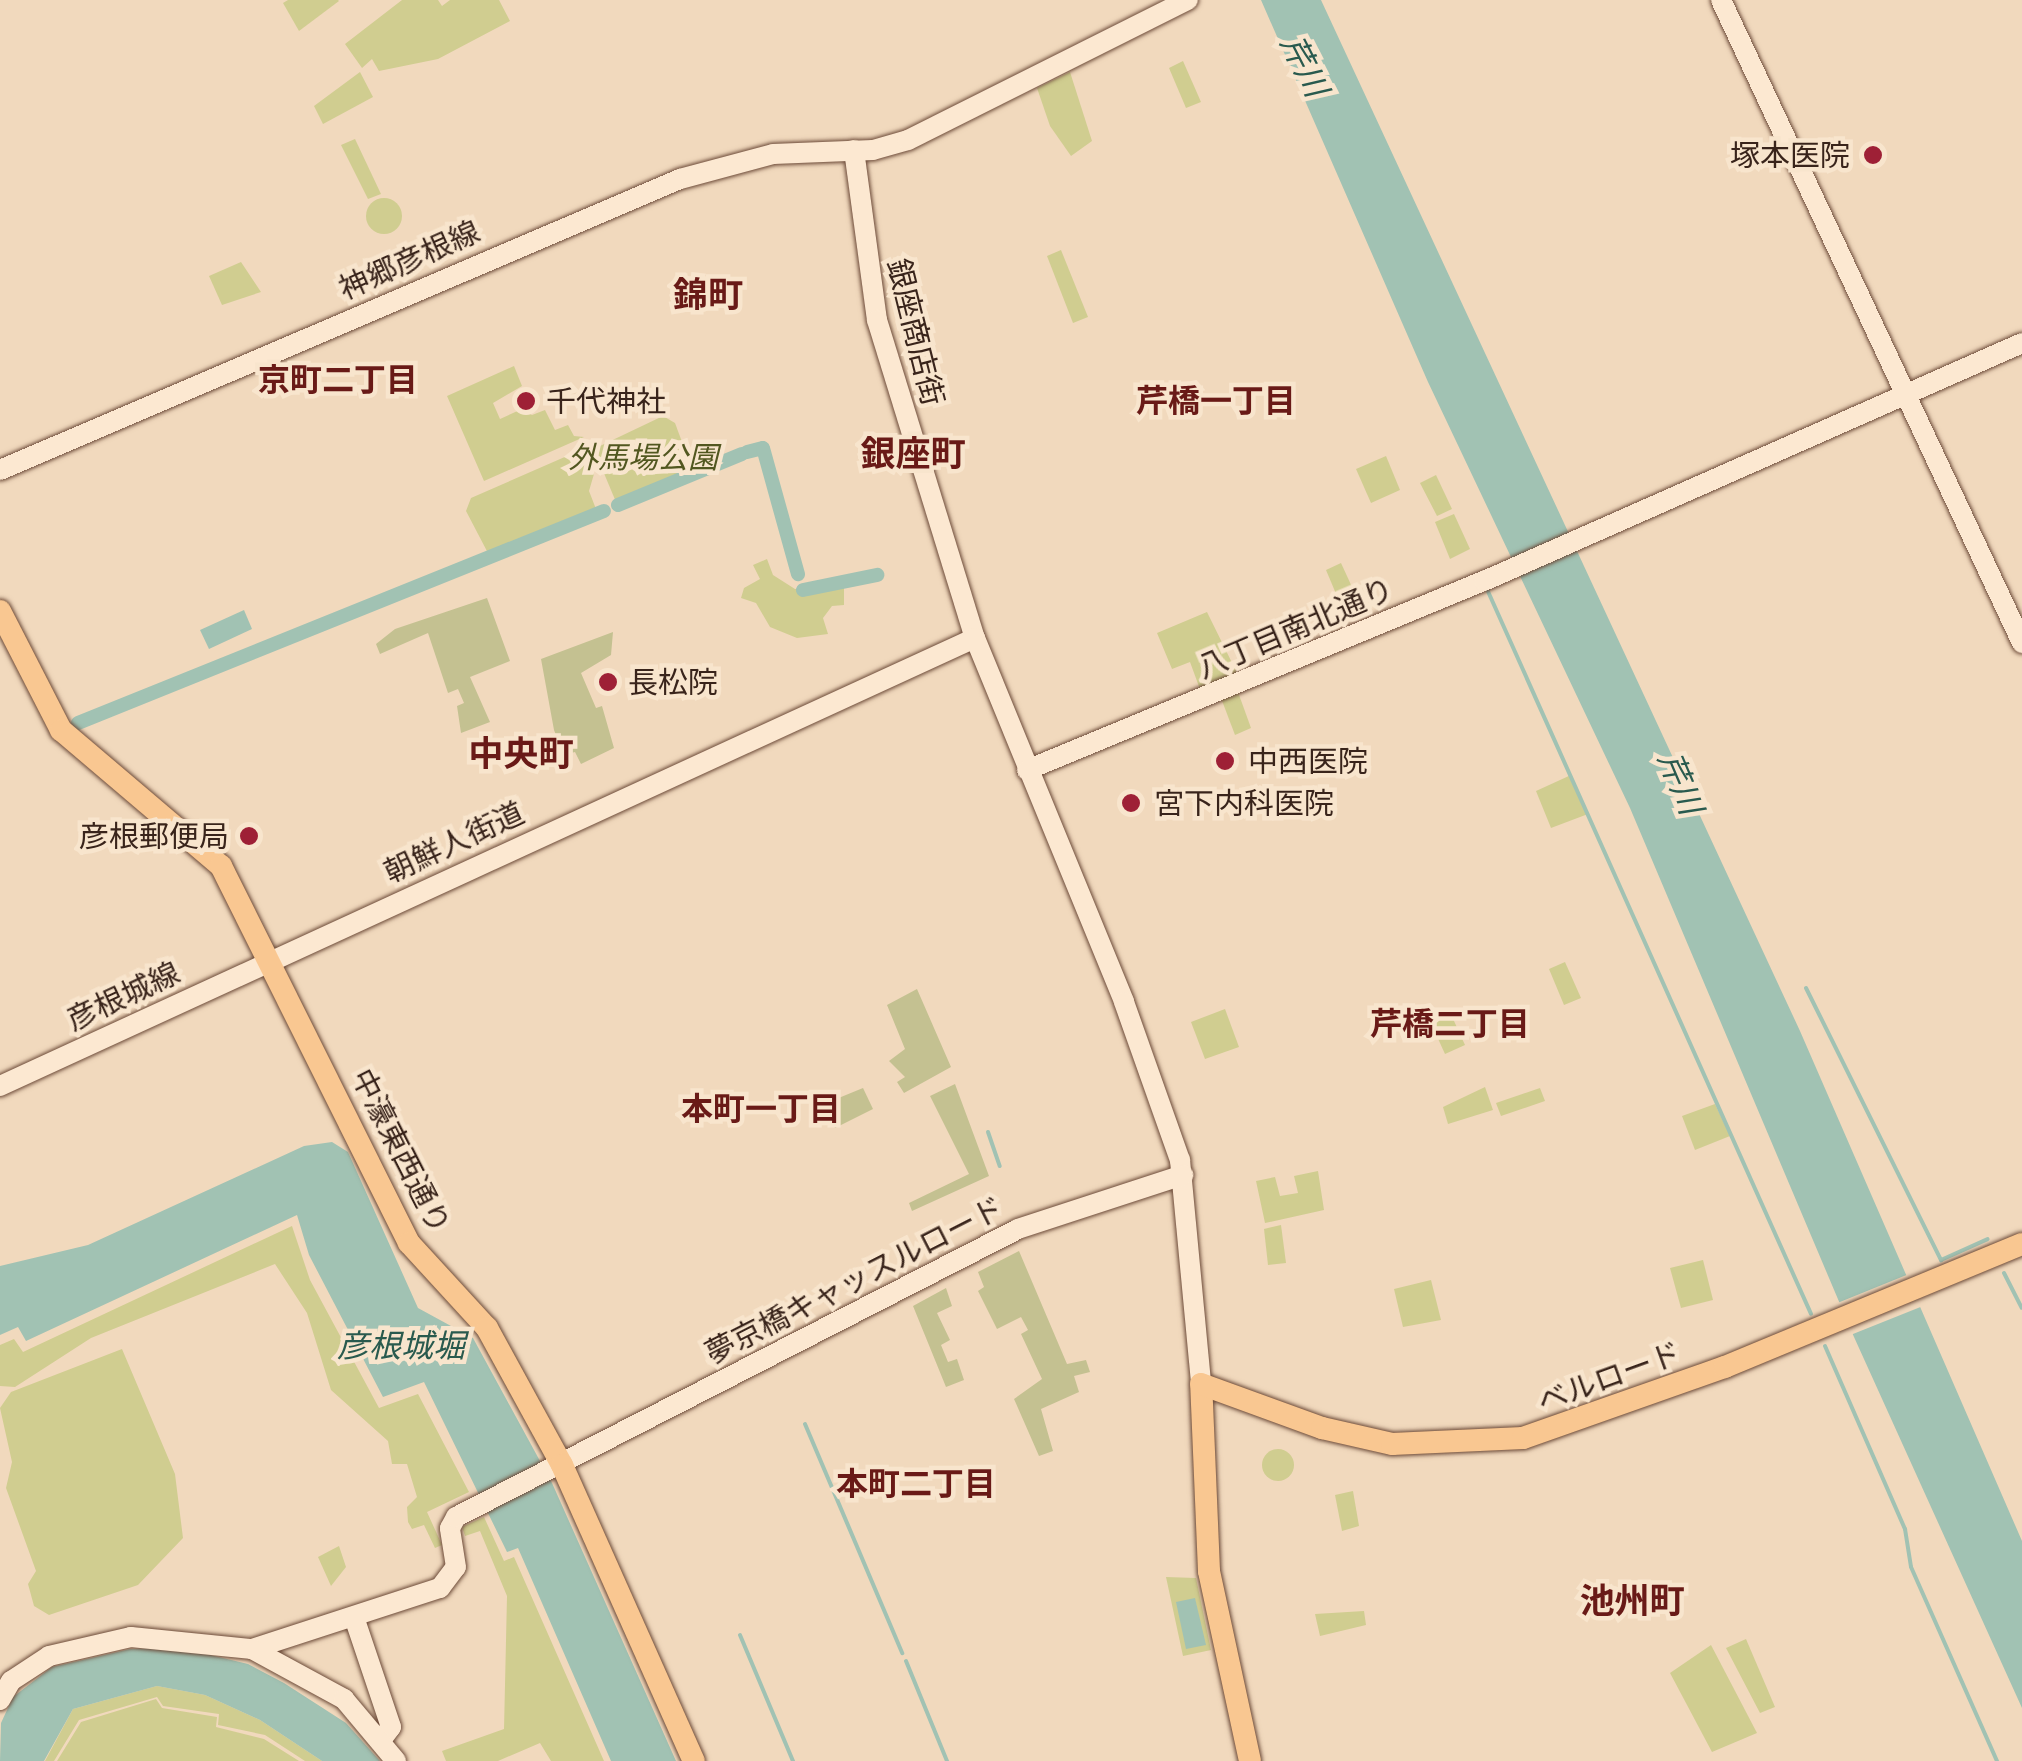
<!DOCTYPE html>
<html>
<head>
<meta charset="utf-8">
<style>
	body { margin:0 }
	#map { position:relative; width:2022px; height:1761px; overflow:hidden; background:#f1d9bd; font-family:Lora,"Noto Sans JP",serif }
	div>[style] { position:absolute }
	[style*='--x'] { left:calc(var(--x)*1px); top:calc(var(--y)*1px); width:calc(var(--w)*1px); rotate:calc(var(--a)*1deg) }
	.green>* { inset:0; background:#d0cd90 }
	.round { border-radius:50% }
	.cemetery>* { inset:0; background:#c4c191 }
	.water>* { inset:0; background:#a1c2b3 }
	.pier>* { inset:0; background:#f1d9bd }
	.stream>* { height:4px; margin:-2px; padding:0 2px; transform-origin:2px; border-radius:2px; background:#a1c2b3 }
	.canal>* { height:14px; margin:-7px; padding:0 7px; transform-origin:7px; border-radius:7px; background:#a1c2b3 }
	.roads { filter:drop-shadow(0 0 2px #6c4a38) drop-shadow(0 0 2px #6c4a38) }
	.secondary>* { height:20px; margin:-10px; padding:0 10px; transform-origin:10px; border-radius:10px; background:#fce8d1 }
	.primary>* { height:22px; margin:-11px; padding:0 11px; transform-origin:11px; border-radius:11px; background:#f9c791 }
	.dots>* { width:28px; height:28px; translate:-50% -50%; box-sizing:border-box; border:5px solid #f8e5cd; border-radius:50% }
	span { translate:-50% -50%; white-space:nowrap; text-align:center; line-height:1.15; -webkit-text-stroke:9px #f8e5cd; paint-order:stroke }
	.poi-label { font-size:30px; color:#39241b }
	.right { translate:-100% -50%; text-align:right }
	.left { translate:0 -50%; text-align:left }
	.street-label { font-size:30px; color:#39241b }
	.park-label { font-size:30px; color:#525720; font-style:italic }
	.water-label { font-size:32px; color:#295a4e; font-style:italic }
	.neighbourhood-label { font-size:32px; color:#691a17; font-weight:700 }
	.quarter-label { font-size:35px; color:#691a17; font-weight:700 }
</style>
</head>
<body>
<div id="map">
	<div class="green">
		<i style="clip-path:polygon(288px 0,338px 0,339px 1px,299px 31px,283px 3px)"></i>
		<i style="clip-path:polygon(402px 0,438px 0,442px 6px,450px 0,499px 0,510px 21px,438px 59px,379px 71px,372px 59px,362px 68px,345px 44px)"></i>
		<i style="clip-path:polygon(1183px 61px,1201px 102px,1186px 108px,1169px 68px)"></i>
		<i style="clip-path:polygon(360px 72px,373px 97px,323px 124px,314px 106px)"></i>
		<i style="clip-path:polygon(1070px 72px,1092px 141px,1071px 156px,1050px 126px,1037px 88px)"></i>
		<i style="clip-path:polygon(355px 139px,381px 194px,368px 199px,341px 145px)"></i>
		<i class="round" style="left:366px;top:198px;width:36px;height:36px"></i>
		<i style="clip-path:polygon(1061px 250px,1088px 317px,1073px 323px,1047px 256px)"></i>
		<i style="clip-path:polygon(241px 262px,261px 292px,222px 305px,209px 276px)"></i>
		<i style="clip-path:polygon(514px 366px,522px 386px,493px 403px,500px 419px,522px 409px,532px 415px,545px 410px,555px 430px,568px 425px,574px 436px,584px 437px,484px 481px,447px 396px)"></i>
		<i style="clip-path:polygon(663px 416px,675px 423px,692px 469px,616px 502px,598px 459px,600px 446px)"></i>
		<i style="clip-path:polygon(567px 456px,583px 459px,594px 474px,589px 491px,596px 509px,489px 555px,466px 511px,471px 498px)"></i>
		<i style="clip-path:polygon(1386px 456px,1400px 490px,1371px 503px,1356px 469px)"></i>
		<i style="clip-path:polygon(1436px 475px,1452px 509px,1437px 516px,1420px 483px)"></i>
		<i style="clip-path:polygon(1454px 514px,1470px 549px,1450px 559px,1435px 522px)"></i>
		<i style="clip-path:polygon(767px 559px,773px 575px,795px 589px,844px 586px,844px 605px,832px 606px,823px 618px,828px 634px,797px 638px,770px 627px,756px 603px,741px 598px,744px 588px,760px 579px,753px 565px)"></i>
		<i style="clip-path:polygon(1341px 563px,1358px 600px,1342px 608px,1326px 570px)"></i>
		<i style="clip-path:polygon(1207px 612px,1239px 677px,1201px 692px,1190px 662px,1172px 669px,1157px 633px)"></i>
		<i style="clip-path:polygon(1238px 692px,1251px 728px,1235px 735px,1221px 698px)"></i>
		<i style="clip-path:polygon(1571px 775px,1588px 814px,1551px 828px,1536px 791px)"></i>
		<i style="clip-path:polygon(1565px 962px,1581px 998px,1564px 1005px,1549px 969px)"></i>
		<i style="clip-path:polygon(1225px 1009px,1239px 1047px,1205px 1059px,1191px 1022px)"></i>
		<i style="clip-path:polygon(1449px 1010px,1465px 1045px,1445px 1054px,1429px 1019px)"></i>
		<i style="clip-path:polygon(1485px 1087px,1493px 1110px,1448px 1124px,1443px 1107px)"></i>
		<i style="clip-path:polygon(1540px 1088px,1545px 1101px,1501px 1116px,1496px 1103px)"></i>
		<i style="clip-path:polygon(1715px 1104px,1730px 1136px,1695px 1150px,1682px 1116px)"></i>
		<i style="clip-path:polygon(1318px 1171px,1324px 1210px,1265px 1223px,1256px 1181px,1275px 1177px,1280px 1196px,1298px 1193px,1294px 1176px)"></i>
		<i style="clip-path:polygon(1281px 1225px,1286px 1263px,1268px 1265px,1264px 1229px)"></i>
		<i style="clip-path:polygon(292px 1226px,310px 1280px,379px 1408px,418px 1394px,469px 1492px,427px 1512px,442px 1545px,435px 1548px,424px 1525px,412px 1529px,408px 1522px,407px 1507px,417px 1497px,407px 1464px,392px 1464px,388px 1441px,331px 1390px,307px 1313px,275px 1264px,91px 1338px,15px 1387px,0 1386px,0 1345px,14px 1339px,23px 1352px)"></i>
		<i style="clip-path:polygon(1703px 1260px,1713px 1300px,1681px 1308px,1670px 1268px)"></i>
		<i style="clip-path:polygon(1431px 1280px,1441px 1320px,1403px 1327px,1394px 1289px)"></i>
		<i style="clip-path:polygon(122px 1349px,175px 1474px,183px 1538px,138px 1585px,49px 1615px,34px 1606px,28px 1584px,36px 1571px,6px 1488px,12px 1462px,0 1408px,11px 1392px)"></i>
		<i class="round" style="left:1262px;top:1449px;width:32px;height:32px"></i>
		<i style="clip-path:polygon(1353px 1491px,1359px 1526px,1342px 1531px,1335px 1495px)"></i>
		<i style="clip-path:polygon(484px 1517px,504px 1561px,514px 1557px,604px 1761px,551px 1761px,540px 1743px,498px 1761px,446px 1761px,442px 1751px,504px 1729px,507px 1596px,480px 1531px,465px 1536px,462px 1527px)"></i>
		<i style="clip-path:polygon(339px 1546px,346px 1567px,331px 1586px,318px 1557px)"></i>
		<i style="clip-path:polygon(1166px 1577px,1196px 1578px,1211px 1650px,1183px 1656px)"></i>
		<i style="clip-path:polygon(1364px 1611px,1366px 1625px,1320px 1636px,1315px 1614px)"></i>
		<i style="clip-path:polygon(1746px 1639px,1775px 1707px,1760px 1713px,1726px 1648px)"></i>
		<i style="clip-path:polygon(1711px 1645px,1757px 1733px,1712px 1752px,1670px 1673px)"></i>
		<i style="clip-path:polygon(157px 1686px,205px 1695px,260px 1720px,322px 1761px,305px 1761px,265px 1735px,218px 1725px,219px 1714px,163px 1706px,157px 1697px,79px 1720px,54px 1761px,45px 1761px,73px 1709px)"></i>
		<i style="clip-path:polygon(156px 1699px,162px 1708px,217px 1717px,216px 1727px,264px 1739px,299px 1761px,57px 1761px,81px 1722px)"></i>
	</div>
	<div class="cemetery">
		<i style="clip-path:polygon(487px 598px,510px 661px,470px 677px,490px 722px,461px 733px,457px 706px,464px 703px,458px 689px,448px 693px,428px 633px,380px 654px,376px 644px,395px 629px)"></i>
		<i style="clip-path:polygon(613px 632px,611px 655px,581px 673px,596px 708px,602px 706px,614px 748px,581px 764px,575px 752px,564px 755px,554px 730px,541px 659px)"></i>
		<i style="clip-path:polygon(917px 989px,951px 1067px,904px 1093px,897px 1082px,905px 1077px,889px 1061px,905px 1049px,887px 1005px)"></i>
		<i style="clip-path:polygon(955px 1084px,989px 1176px,912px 1211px,909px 1203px,969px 1174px,930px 1096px)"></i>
		<i style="clip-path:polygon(863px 1088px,873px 1109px,835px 1128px,824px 1104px)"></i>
		<i style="clip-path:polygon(1019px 1251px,1067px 1364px,1086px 1360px,1090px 1372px,1074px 1376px,1079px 1392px,1041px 1409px,1053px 1451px,1039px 1456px,1014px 1399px,1042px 1379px,1021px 1334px,1028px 1330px,1021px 1317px,997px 1329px,978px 1291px,984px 1287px,978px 1272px)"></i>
		<i style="clip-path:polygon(946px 1288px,952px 1306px,937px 1313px,950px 1340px,941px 1345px,948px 1362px,957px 1359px,964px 1380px,946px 1387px,913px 1306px)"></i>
	</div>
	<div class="water">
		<i style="clip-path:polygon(1261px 0,1321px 0,1800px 1031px,2022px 1541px,2022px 1708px,1854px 1337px,1630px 808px,1428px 382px)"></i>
		<i style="clip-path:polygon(244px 610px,252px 629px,209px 649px,200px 630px)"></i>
		<i style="clip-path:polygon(332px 1142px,348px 1152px,418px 1308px,473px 1338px,552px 1483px,676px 1761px,611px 1761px,518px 1548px,507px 1552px,424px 1382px,383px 1397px,309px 1255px,297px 1215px,26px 1341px,18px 1327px,0 1335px,0 1266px,88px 1245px,304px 1146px)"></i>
		<i style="clip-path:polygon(1195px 1598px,1206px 1645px,1186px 1649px,1176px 1602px)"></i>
		<i style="clip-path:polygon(177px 1647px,248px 1664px,284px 1683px,346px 1723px,380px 1761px,322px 1761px,260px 1720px,205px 1695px,157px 1686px,73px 1709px,44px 1761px,0 1761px,1px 1723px,13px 1697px,52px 1667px,130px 1649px)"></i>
	</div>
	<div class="pier">
		<i style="clip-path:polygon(1909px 1274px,1923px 1306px,1848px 1336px,1835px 1304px)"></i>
	</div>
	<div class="stream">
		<i style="--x:1486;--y:587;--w:796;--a:65.91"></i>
		<i style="--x:1806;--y:988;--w:304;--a:63.6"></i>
		<i style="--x:1941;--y:1260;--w:51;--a:-24.1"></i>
		<i style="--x:988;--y:1132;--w:36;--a:71"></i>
		<i style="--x:2004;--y:1273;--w:39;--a:63"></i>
		<i style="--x:1825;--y:1346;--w:200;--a:66.4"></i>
		<i style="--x:1905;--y:1529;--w:38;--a:81"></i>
		<i style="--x:1911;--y:1567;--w:212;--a:66.1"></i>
		<i style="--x:805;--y:1424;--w:249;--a:67"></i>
		<i style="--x:740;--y:1635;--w:137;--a:67.2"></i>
		<i style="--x:906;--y:1661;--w:108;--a:67.7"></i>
	</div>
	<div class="canal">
		<i style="--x:747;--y:452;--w:16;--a:-14"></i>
		<i style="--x:763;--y:448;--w:131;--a:74.5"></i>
		<i style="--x:618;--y:505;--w:134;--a:-22.4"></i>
		<i style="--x:803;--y:590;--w:76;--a:-11.5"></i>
		<i style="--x:78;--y:723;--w:567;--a:-21.95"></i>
	</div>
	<div class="roads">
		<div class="secondary">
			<i style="--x:1721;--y:0;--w:710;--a:64.91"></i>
			<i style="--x:854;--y:150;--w:172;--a:82.3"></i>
			<i style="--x:877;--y:320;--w:333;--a:72.9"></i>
			<i style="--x:975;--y:638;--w:393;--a:67.7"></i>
			<i style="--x:1124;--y:1002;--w:168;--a:70.5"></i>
			<i style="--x:1180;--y:1160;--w:225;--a:84.6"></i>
			<i style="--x:0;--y:470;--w:740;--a:-23.17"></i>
			<i style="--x:680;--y:179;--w:96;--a:-15"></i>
			<i style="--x:773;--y:154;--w:100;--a:-2.3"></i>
			<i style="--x:873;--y:150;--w:36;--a:-16"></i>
			<i style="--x:908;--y:140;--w:313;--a:-26.6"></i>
			<i style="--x:1027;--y:770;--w:495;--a:-22.5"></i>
			<i style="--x:1484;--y:581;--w:588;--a:-23.86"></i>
			<i style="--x:0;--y:1086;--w:1073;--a:-24.68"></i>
			<i style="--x:354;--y:1617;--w:116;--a:71.4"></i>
			<i style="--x:391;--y:1727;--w:15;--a:127"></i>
			<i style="--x:252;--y:1649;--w:198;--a:-18"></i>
			<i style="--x:440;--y:1588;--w:26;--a:-53"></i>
			<i style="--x:456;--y:1567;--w:39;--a:-99"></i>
			<i style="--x:450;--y:1528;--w:13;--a:-61"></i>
			<i style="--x:456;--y:1517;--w:631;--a:-27.13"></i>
			<i style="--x:1018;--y:1229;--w:174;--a:-18.1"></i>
			<i style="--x:0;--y:1700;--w:22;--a:-60"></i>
			<i style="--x:11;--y:1681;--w:45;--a:-33.3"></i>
			<i style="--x:49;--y:1656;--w:84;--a:-13"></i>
			<i style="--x:131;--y:1637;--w:122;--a:5.7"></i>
			<i style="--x:252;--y:1649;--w:105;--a:28.5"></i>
			<i style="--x:344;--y:1699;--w:81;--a:50"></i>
		</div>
		<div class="primary">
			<i style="--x:0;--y:611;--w:134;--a:62.9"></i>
			<i style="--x:61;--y:730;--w:210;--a:40.4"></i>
			<i style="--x:221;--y:866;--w:421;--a:63.5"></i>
			<i style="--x:409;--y:1243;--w:115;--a:47.5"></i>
			<i style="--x:487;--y:1328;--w:156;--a:61.3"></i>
			<i style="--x:562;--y:1465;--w:324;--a:66"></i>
			<i style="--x:1250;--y:1761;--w:194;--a:-102.2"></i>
			<i style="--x:1209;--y:1571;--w:187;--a:-92.4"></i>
			<i style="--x:1201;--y:1384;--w:129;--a:20"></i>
			<i style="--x:1322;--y:1428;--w:72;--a:12.9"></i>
			<i style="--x:1392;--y:1444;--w:131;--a:-2.6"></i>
			<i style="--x:1523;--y:1438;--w:214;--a:-19.4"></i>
			<i style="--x:1725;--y:1367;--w:321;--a:-22.5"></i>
		</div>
	</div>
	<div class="dots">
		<i style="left:1873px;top:155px;background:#9e2036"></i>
		<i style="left:526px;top:401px;background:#9e2036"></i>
		<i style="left:608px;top:682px;background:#9e2036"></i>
		<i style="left:1225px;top:761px;background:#9e2036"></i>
		<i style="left:1131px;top:803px;background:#9e2036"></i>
		<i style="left:249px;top:836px;background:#9e2036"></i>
	</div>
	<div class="poi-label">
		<span class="right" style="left:1850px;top:155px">塚本医院</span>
		<span class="left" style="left:546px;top:401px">千代神社</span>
		<span class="left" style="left:628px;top:682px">長松院</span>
		<span class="left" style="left:1248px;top:761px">中西医院</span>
		<span class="left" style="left:1154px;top:803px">宮下内科医院</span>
		<span class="right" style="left:229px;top:836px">彦根郵便局</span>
	</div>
	<div class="street-label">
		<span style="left:409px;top:260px;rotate:-24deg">神郷彦根線</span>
		<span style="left:916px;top:332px;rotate:76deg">銀座商店街</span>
		<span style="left:1295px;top:628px;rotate:-23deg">八丁目南北通り</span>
		<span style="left:454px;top:842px;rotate:-25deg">朝鮮人街道</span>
		<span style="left:123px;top:996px;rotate:-25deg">彦根城線</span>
		<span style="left:401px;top:1151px;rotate:63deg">中濠東西通り</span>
		<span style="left:854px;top:1280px;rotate:-27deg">夢京橋キャッスルロード</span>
		<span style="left:1609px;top:1377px;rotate:-20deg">ベルロード</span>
	</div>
	<div class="park-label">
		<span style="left:643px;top:457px">外馬場公園</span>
	</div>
	<div class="water-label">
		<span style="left:1304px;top:66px;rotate:63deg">芹川</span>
		<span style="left:1680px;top:783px;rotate:67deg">芹川</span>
		<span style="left:401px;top:1346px">彦根城堀</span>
	</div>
	<div class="neighbourhood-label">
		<span style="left:338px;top:380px">京町二丁目</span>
		<span style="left:1216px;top:401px">芹橋一丁目</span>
		<span style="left:1450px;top:1024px">芹橋二丁目</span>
		<span style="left:761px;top:1109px">本町一丁目</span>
		<span style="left:916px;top:1484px">本町二丁目</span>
	</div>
	<div class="quarter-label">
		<span style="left:708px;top:295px">錦町</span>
		<span style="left:913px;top:454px">銀座町</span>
		<span style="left:521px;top:754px">中央町</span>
		<span style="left:1632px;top:1601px">池州町</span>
	</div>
</div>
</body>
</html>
